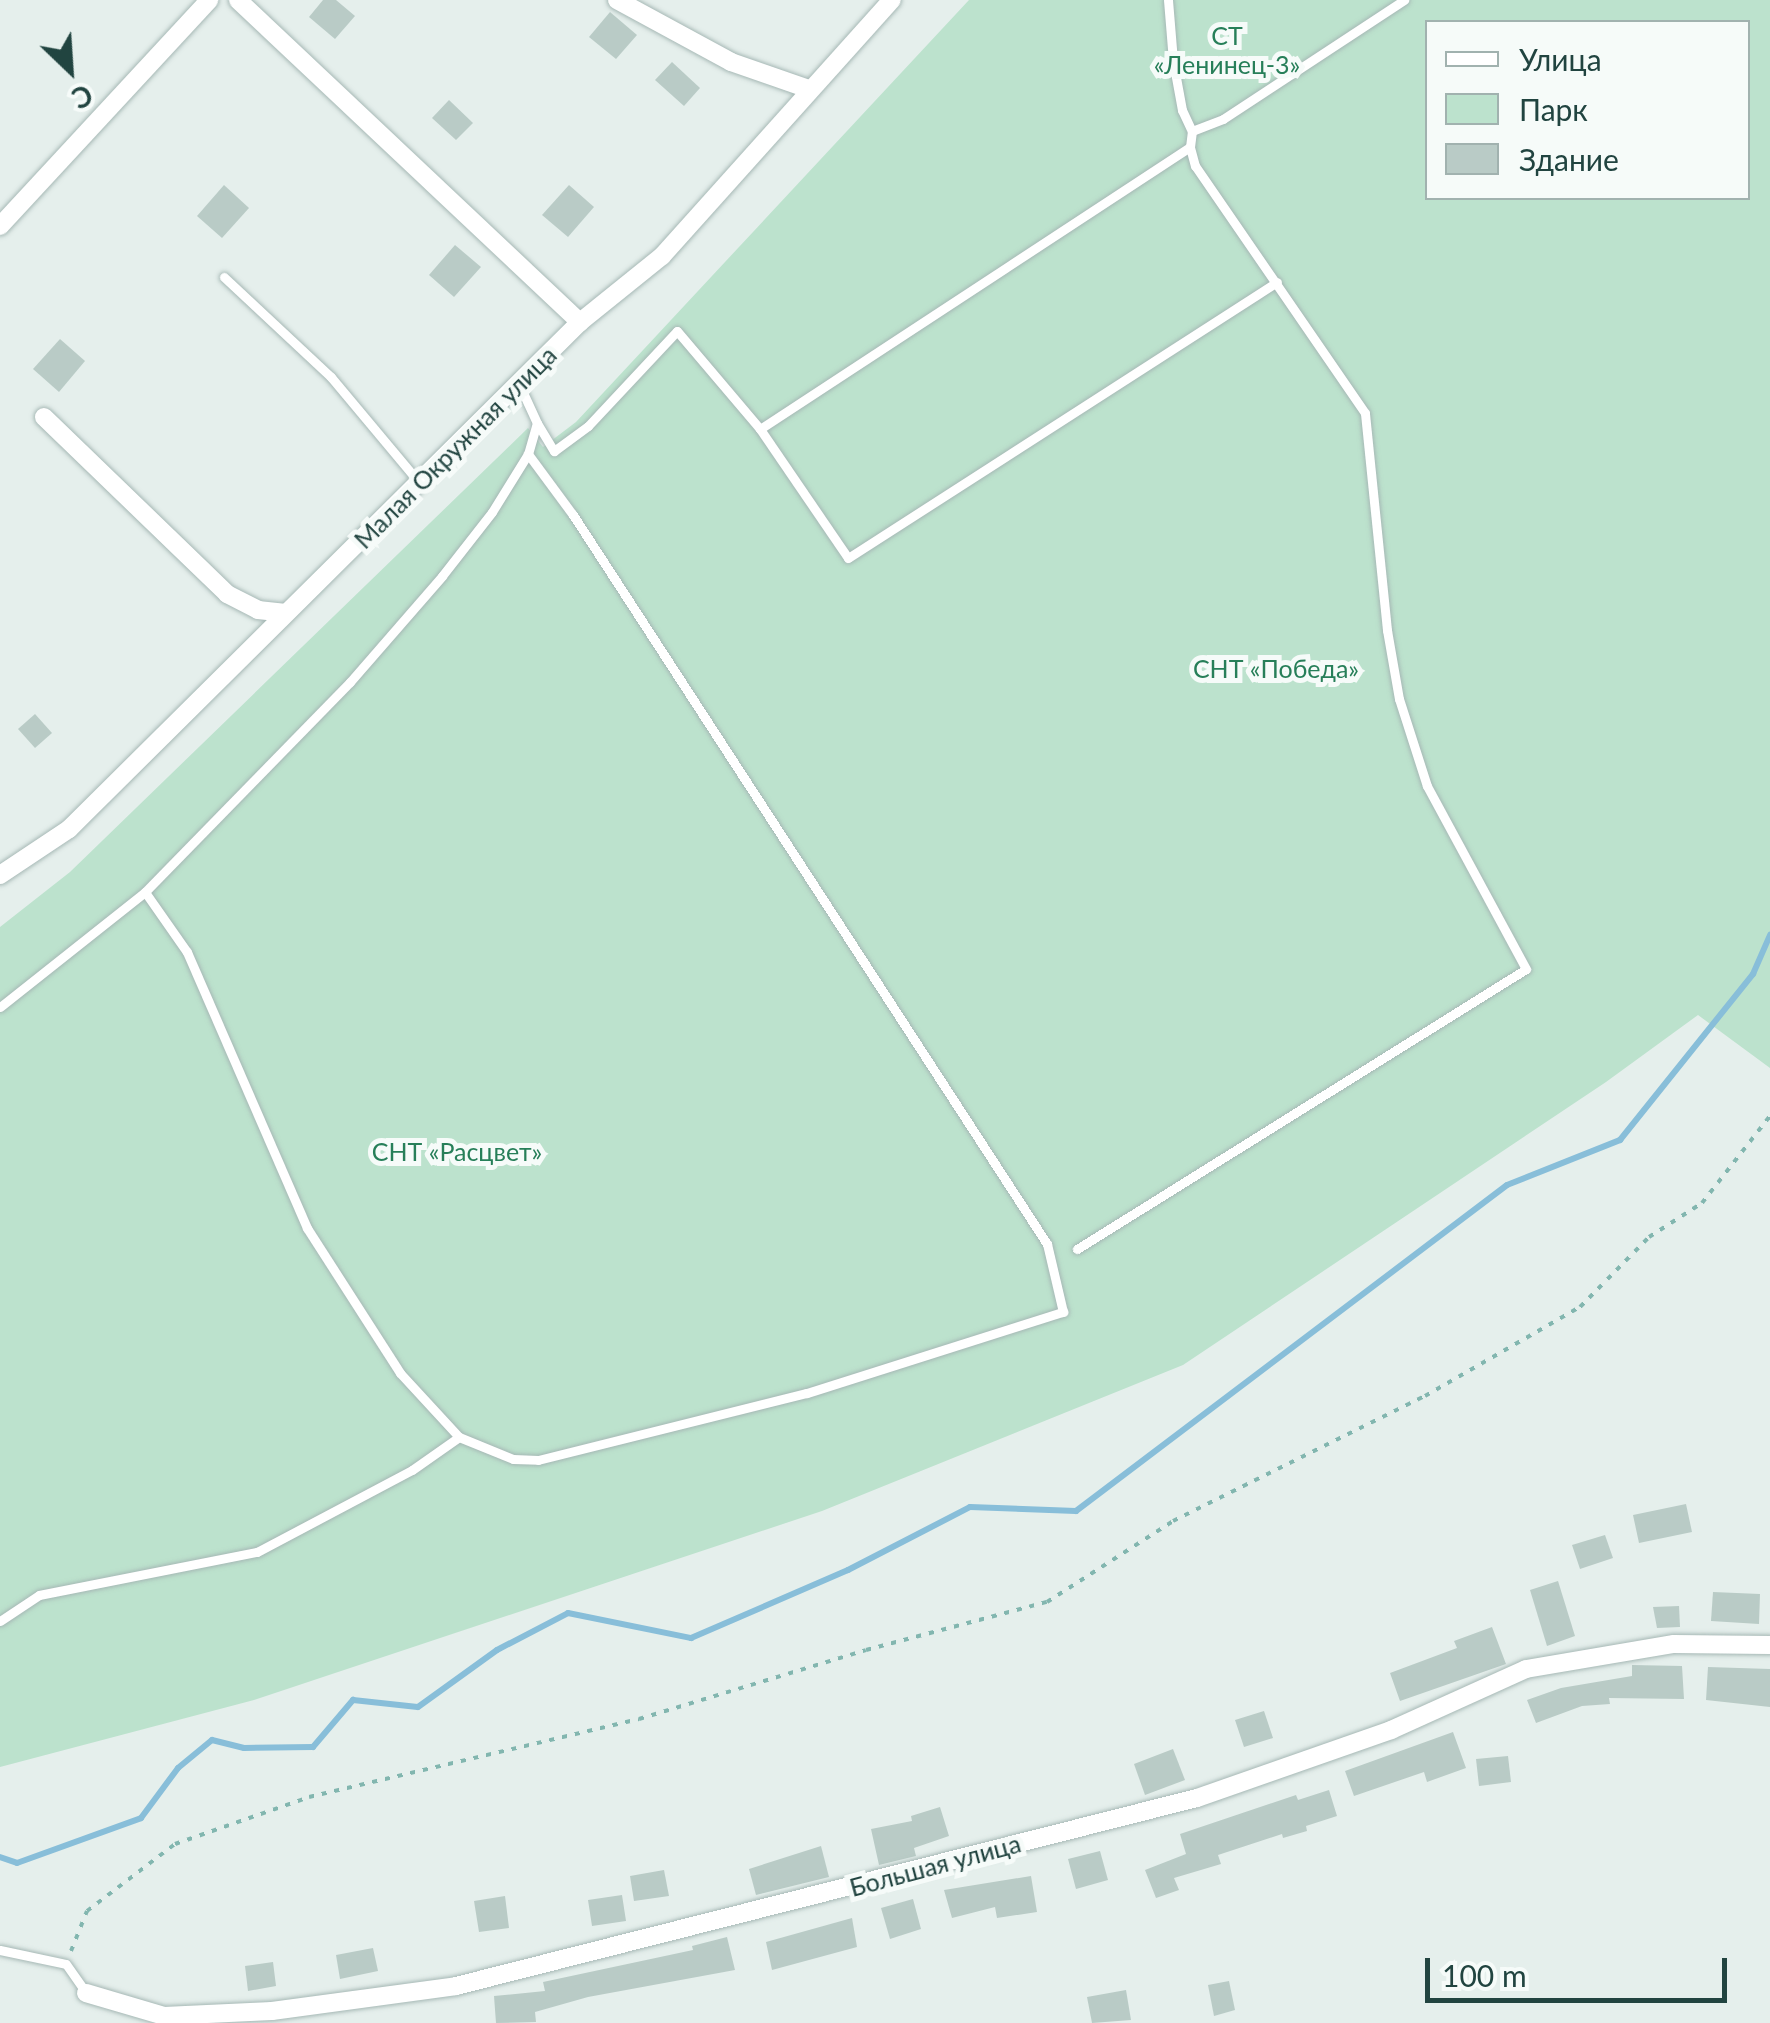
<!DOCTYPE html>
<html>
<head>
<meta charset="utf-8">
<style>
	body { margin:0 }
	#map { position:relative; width:1770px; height:2023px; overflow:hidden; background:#e5efec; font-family:Lato,sans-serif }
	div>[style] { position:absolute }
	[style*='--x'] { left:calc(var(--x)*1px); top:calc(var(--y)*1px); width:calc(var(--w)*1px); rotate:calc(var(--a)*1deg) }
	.green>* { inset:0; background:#bce2cd }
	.stream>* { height:6px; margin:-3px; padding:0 3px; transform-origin:3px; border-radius:3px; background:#88bed9 }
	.building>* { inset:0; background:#b9cbc6 }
	.path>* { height:4px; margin-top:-2px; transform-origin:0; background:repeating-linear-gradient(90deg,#82b6af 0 5px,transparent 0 13px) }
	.roads { filter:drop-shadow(0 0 2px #a6b8b5) drop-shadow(0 0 2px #a6b8b5) }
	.service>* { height:9px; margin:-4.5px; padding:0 4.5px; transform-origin:4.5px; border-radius:4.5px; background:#fff }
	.minor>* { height:18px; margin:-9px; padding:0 9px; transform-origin:9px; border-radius:9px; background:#fff }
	span { translate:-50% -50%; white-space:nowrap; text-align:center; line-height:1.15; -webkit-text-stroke:10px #f6fbf9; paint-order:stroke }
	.park-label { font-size:25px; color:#277f59 }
	.street-label { font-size:25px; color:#214440 }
	.legend { position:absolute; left:1425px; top:20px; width:325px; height:180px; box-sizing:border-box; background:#f6fbf9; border:2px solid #a1b2af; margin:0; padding:12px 18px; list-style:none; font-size:30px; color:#214440 }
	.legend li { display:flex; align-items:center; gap:20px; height:50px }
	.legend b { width:50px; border:2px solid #a1b2af }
	.north { position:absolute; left:20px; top:20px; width:100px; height:100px; -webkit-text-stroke:8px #f6fbf9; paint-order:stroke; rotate:155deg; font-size:28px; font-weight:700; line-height:40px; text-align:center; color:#214440 }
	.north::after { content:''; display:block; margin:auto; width:35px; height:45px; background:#214440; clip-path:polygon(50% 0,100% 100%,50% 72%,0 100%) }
	.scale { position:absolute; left:1425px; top:1958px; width:302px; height:45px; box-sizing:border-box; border:5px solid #214440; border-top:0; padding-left:12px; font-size:30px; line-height:35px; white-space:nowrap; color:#214440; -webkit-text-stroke:8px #f6fbf9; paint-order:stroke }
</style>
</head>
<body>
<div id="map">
	<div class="green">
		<i style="clip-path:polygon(evenodd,969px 0,1770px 0,1770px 1068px,1698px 1015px,1606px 1082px,1183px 1365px,822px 1511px,254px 1700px,0 1767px,0 927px,70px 872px,528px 428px,543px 447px,576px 422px,969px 0,1428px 22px,1748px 22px,1748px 198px,1428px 198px,1428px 22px)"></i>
	</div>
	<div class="stream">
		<i style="--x:0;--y:1857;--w:18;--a:19"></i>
		<i style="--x:17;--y:1863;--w:132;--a:-19.9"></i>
		<i style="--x:141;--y:1818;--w:62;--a:-53.5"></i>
		<i style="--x:178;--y:1768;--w:44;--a:-39.5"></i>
		<i style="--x:212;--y:1740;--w:33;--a:14"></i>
		<i style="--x:244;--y:1748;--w:69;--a:-0.8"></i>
		<i style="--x:313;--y:1747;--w:62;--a:-49.6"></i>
		<i style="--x:353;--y:1700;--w:65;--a:6.1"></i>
		<i style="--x:418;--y:1707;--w:97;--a:-35.8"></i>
		<i style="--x:497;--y:1650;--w:80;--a:-27.5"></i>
		<i style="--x:568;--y:1613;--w:126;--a:11.5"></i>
		<i style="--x:691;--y:1638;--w:171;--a:-23.4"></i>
		<i style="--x:848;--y:1570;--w:137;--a:-27.3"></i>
		<i style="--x:970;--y:1507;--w:106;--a:2.2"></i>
		<i style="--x:1076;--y:1511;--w:540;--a:-37.1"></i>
		<i style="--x:1507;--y:1185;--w:122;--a:-21.7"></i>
		<i style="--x:1620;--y:1140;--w:213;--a:-51.3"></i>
		<i style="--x:1753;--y:974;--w:43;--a:-66.4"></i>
	</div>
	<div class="building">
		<i style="clip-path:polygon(323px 0,336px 0,355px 16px,335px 39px,309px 17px)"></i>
		<i style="clip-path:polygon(610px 12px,637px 35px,616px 59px,589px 37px)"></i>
		<i style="clip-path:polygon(672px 62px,700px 88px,684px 106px,655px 80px)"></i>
		<i style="clip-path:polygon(449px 100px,473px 123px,456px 140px,432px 118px)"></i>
		<i style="clip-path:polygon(224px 185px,249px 208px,222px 238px,197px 216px)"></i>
		<i style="clip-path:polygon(569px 185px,594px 207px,568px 237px,542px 215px)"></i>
		<i style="clip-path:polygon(455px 245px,481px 267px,454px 297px,429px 275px)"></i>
		<i style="clip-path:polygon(60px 339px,85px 361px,59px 392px,33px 369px)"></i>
		<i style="clip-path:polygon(35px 714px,52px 733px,35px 748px,18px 729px)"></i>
		<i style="clip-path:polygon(1686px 1504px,1692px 1532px,1639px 1543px,1633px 1515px)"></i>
		<i style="clip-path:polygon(1605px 1535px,1613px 1558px,1580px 1569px,1572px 1545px)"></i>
		<i style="clip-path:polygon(1558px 1581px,1575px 1636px,1547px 1646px,1530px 1590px)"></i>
		<i style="clip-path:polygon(1713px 1592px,1760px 1594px,1759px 1624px,1711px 1621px)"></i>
		<i style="clip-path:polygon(1679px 1606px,1680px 1627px,1657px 1628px,1653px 1607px)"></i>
		<i style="clip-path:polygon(1492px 1627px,1506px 1664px,1400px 1701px,1390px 1673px,1457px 1648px,1454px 1641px)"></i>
		<i style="clip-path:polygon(1632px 1665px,1682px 1666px,1684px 1699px,1609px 1698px,1610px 1704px,1582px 1706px,1536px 1723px,1527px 1700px,1561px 1688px,1632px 1676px)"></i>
		<i style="clip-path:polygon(1708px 1667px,1770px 1669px,1770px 1707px,1706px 1700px)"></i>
		<i style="clip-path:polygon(1264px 1711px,1273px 1738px,1244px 1747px,1235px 1720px)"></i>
		<i style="clip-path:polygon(1453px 1732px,1466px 1768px,1427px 1782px,1424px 1772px,1354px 1796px,1345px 1771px)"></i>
		<i style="clip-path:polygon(1173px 1749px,1185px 1780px,1145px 1795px,1134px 1764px)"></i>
		<i style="clip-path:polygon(1508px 1756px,1511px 1782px,1479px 1786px,1476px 1759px)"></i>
		<i style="clip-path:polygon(1329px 1790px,1337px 1816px,1306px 1826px,1307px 1831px,1283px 1838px,1282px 1834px,1218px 1855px,1221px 1864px,1174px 1878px,1179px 1890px,1156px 1898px,1145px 1870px,1186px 1854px,1180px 1834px,1296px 1795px,1298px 1800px)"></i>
		<i style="clip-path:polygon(940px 1807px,949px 1836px,914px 1848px,916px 1856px,879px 1865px,871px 1829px,912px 1821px,911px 1816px)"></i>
		<i style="clip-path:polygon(821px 1846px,829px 1877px,756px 1895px,749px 1869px)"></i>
		<i style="clip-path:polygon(1100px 1851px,1108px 1880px,1076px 1889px,1068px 1859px)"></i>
		<i style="clip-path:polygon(664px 1870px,669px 1896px,634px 1901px,630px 1876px)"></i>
		<i style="clip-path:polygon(1031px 1876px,1037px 1912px,997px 1918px,995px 1907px,952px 1918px,944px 1890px)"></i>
		<i style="clip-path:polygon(622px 1895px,626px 1921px,592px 1926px,588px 1900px)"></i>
		<i style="clip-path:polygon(505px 1896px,509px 1928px,479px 1932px,474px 1901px)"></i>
		<i style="clip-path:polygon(913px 1899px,921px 1929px,890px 1939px,881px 1908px)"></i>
		<i style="clip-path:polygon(852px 1918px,857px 1947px,772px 1970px,766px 1942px)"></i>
		<i style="clip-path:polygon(727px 1937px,735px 1970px,588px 1997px,535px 2012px,536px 2022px,496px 2023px,494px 1996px,545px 1991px,543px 1982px,693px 1950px,692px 1946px)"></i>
		<i style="clip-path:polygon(373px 1948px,378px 1971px,340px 1979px,336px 1955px)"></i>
		<i style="clip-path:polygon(273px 1962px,276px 1986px,248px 1991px,245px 1966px)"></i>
		<i style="clip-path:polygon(1229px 1981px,1235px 2010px,1214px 2016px,1208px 1985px)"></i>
		<i style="clip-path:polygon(1126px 1990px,1131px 2020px,1092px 2023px,1087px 1997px)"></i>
	</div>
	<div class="path">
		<i style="--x:71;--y:1951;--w:43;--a:-68.2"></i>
		<i style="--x:87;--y:1911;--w:111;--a:-37.3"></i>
		<i style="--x:175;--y:1844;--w:142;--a:-19.3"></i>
		<i style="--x:309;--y:1797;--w:339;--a:-13.3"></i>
		<i style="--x:639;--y:1719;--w:237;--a:-16.9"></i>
		<i style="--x:866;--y:1650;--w:187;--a:-14.9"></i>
		<i style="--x:1047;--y:1602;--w:150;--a:-32.7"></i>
		<i style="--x:1173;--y:1521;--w:281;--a:-26.4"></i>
		<i style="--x:1425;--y:1396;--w:179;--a:-29.9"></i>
		<i style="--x:1580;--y:1307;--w:98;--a:-45.4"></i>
		<i style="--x:1649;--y:1237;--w:63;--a:-32.7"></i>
		<i style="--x:1702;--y:1203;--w:110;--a:-52"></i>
	</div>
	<div class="roads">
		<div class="service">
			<i style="--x:1168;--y:0;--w:61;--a:85.3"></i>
			<i style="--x:1173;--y:61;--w:50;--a:79.6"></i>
			<i style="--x:1182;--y:110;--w:23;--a:65"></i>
			<i style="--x:1192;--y:131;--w:33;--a:-21"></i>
			<i style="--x:1223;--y:119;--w:217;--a:-33.3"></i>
			<i style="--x:224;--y:277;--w:146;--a:43.1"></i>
			<i style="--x:331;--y:377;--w:136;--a:50.1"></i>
			<i style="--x:537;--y:423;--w:33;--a:59"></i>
			<i style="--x:554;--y:451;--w:42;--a:-36.3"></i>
			<i style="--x:588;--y:426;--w:130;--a:-46.9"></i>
			<i style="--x:677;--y:331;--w:128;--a:49.7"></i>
			<i style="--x:760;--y:429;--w:156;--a:55.7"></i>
			<i style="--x:848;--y:558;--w:510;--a:-32.76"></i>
			<i style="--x:760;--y:429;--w:514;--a:-33.26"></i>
			<i style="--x:145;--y:892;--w:73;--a:55"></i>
			<i style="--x:187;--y:952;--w:301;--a:66.5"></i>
			<i style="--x:307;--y:1228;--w:172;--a:57.3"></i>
			<i style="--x:400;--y:1373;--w:87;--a:47.3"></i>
			<i style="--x:459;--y:1437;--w:58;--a:22.2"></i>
			<i style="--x:513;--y:1459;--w:25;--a:2"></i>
			<i style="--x:538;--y:1460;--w:277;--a:-14"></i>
			<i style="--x:807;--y:1393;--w:269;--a:-17.6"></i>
			<i style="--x:1063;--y:1312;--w:70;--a:-103.2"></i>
			<i style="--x:1047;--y:1244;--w:870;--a:-123.03"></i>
			<i style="--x:573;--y:515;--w:76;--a:-126.4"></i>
			<i style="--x:0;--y:1007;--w:185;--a:-38.4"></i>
			<i style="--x:145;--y:892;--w:293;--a:-45.7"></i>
			<i style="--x:350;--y:682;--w:140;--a:-49"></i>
			<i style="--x:442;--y:576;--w:81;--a:-52"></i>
			<i style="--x:492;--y:512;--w:68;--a:-58.2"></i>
			<i style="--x:528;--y:454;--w:32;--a:-74"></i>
			<i style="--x:537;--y:423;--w:41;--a:-114.7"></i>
			<i style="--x:1077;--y:1249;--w:529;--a:-31.95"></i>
			<i style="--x:1526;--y:969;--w:208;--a:-118.4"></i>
			<i style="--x:1427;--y:786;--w:91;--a:-107.8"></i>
			<i style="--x:1399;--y:699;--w:70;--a:-99.9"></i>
			<i style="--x:1387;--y:630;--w:218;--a:-95.8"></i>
			<i style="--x:1365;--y:413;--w:300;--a:-124.5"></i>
			<i style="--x:1195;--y:166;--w:20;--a:-105"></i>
			<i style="--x:1190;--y:147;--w:16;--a:-83"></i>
			<i style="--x:0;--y:1621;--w:47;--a:-33.7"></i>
			<i style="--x:39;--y:1595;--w:222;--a:-11.2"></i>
			<i style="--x:257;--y:1552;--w:175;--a:-27.9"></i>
			<i style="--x:412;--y:1470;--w:57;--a:-35.1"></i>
			<i style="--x:0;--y:1950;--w:67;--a:12"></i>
			<i style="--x:66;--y:1964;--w:35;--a:55"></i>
		</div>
		<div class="minor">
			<i style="--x:238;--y:0;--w:470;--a:43.3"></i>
			<i style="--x:617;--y:0;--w:130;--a:28.5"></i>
			<i style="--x:731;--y:62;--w:83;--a:19.1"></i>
			<i style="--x:0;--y:226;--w:308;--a:-47.2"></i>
			<i style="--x:44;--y:417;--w:255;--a:44"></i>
			<i style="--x:227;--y:594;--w:35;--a:27"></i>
			<i style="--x:258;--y:610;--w:28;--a:6"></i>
			<i style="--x:0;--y:875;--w:83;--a:-33.7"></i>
			<i style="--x:69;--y:829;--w:720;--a:-44.77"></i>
			<i style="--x:580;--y:322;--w:105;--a:-38.8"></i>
			<i style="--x:662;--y:256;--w:344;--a:-48.1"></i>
			<i style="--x:86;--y:1993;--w:81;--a:16.4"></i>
			<i style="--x:164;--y:2016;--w:108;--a:-2.7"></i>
			<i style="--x:272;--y:2011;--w:186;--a:-7.7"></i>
			<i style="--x:456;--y:1986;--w:764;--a:-14.24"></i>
			<i style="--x:1197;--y:1798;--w:206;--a:-19.3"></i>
			<i style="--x:1391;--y:1730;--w:148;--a:-24.3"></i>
			<i style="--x:1526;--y:1669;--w:150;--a:-9.6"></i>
			<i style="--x:1674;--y:1644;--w:96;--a:0.6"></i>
		</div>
	</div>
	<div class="park-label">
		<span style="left:1227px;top:50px">СТ<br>«Ленинец-3»</span>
		<span style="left:1276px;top:668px">СНТ «Победа»</span>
		<span style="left:457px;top:1151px">СНТ «Расцвет»</span>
	</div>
	<div class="street-label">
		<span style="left:455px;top:447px;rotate:-45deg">Малая Окружная улица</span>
		<span style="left:935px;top:1865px;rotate:-15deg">Большая улица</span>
	</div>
	<ul class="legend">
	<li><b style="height:12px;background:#fff"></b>Улица</li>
	<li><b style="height:28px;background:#bce2cd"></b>Парк</li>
	<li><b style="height:28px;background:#b9cbc6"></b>Здание</li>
	</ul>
	<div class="north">С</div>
	<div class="scale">100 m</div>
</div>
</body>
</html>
